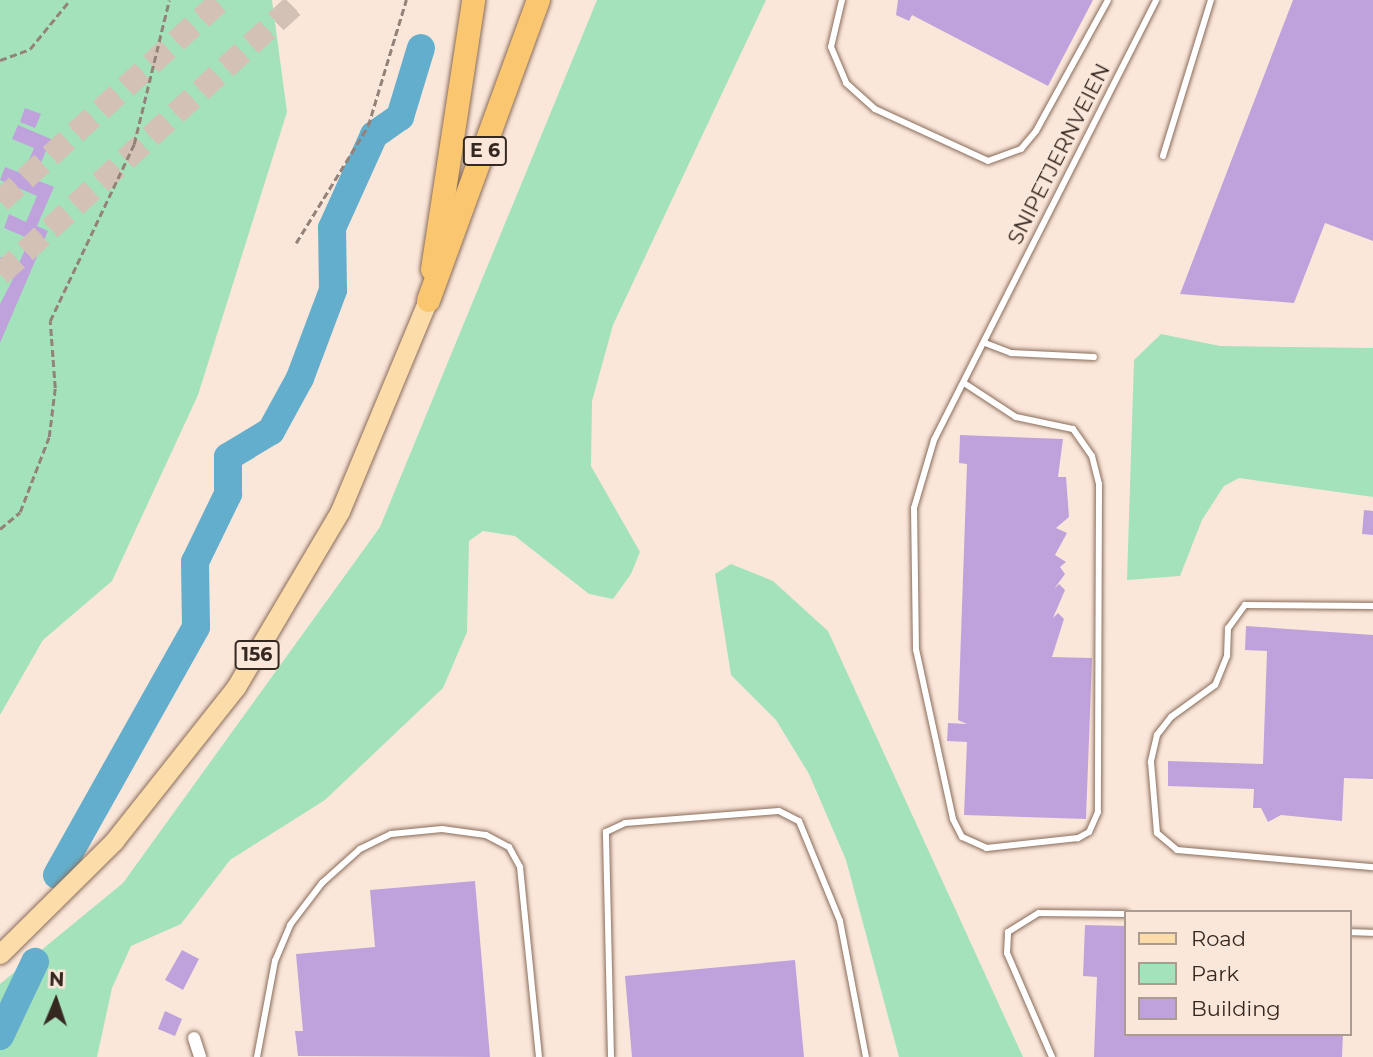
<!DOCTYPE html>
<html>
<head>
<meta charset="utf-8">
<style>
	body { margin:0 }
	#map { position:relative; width:1373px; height:1057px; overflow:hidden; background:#fbe7da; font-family:Montserrat,sans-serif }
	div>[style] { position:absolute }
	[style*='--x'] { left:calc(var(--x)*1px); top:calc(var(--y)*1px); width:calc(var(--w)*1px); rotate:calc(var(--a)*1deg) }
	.green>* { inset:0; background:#a4e2bc }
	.river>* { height:28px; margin:-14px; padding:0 14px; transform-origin:14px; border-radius:14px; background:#63aecc }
	.building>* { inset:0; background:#bfa2dc }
	.highway-tunnel>* { height:23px; margin-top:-11.5px; transform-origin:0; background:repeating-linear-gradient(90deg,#d3c1b5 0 23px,transparent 0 34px) }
	.path>* { height:2.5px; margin-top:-1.25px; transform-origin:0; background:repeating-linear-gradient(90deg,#938279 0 7px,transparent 0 10.5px) }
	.roads { filter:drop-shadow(0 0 2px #896c5a) drop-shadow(0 0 2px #896c5a) }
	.lane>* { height:6px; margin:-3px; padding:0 3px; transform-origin:3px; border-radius:3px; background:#fff }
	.street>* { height:12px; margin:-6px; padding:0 6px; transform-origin:6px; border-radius:6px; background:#fff }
	.primary>* { height:19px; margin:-9.5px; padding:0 9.5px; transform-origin:9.5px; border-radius:9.5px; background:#fcdda9 }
	.highway>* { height:23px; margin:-11.5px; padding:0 11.5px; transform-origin:11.5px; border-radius:11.5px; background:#fac770 }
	span { translate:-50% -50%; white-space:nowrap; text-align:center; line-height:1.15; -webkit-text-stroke:5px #fbe7da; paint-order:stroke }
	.shield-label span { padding:2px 5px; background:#fbe7da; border:2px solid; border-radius:5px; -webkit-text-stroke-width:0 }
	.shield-label { font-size:19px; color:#352821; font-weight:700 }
	.street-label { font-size:21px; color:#352821 }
	.legend { position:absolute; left:1124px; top:910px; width:228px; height:126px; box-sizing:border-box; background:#fbe7da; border:2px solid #ac9b90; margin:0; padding:9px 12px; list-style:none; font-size:21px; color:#352821 }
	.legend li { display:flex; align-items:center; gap:14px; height:35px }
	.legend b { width:35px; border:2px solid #ac9b90 }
	.north { position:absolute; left:21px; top:966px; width:70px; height:70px; -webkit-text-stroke:5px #fbe7da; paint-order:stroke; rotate:2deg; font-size:19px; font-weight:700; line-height:28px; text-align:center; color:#352821 }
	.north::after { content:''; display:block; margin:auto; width:24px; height:32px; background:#352821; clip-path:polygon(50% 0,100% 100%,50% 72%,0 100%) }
</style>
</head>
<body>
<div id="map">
	<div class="green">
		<i style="clip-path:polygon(0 0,272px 0,287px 112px,198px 395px,112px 581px,43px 640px,0 715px)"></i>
		<i style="clip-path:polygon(597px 0,766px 0,613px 325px,592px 401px,591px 466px,640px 552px,631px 574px,613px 599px,589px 594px,515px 536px,483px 531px,469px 541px,467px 632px,443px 688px,325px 800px,230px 860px,181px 924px,131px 946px,112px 988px,97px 1057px,0 1057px,0 984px,123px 883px,380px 527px)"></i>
		<i style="clip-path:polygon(1161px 334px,1220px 346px,1373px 348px,1373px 497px,1239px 478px,1224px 486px,1202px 520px,1180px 576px,1127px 580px,1134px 360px)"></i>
		<i style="clip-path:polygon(731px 564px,773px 581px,828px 631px,1023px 1057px,899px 1057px,846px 860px,809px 774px,776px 720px,731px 675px,715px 574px)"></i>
	</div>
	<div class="river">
		<i style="--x:57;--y:875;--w:284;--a:-60.7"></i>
		<i style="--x:196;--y:627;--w:65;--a:-90.9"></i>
		<i style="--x:195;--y:562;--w:76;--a:-64.1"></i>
		<i style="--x:228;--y:494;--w:37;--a:-90"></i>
		<i style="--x:228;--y:457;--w:50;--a:-31.2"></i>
		<i style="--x:271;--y:431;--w:60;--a:-61.3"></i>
		<i style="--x:300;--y:378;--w:94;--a:-69.4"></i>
		<i style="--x:333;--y:290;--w:62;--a:-90.9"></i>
		<i style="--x:332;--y:228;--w:102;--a:-65.7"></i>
		<i style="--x:374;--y:135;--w:32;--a:-35"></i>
		<i style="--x:400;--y:117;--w:72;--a:-73.1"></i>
		<i style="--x:0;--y:1036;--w:82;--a:-64.7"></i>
	</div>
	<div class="building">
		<i style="clip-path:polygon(898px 0,1093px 0,1048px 86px,912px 15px,909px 21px,896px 15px)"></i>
		<i style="clip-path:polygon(1293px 0,1373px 0,1373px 241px,1325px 223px,1294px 303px,1180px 294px)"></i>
		<i style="clip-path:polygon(25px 108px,41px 114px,35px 128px,20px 122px)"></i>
		<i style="clip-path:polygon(18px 125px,51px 139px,34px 179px,54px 187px,37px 226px,48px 231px,0 343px,0 304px,13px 279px,0 273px,0 257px,18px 265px,30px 239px,4px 228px,9px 214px,26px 222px,37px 196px,0 180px,5px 167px,23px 174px,34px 148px,12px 139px)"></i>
		<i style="clip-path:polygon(960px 435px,1063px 439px,1058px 477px,1066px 477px,1069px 517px,1056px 528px,1067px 533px,1055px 555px,1066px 562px,1060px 567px,1065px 574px,1054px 589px,1059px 584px,1065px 590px,1053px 618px,1058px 613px,1064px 619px,1052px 657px,1092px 658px,1086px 819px,964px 815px,967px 742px,947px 741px,948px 723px,967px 724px,958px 720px,967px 464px,959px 463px)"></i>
		<i style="clip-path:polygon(1364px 510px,1373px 511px,1373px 535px,1362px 534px)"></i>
		<i style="clip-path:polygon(1246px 626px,1373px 635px,1373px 779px,1344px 778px,1342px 821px,1281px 815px,1268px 822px,1261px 808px,1253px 808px,1254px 789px,1168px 786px,1168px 761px,1263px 764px,1267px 651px,1245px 650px)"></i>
		<i style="clip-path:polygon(475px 881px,490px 1057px,298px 1056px,295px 1031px,303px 1031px,296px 954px,375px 947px,370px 890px)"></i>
		<i style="clip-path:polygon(1085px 925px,1126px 926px,1126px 1034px,1343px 1034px,1342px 1057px,1094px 1057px,1097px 977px,1083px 976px)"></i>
		<i style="clip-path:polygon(182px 950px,199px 959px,183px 990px,165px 980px)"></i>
		<i style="clip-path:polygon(795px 960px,804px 1057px,632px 1057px,625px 976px)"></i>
		<i style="clip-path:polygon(165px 1011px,182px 1019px,175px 1036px,158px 1029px)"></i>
	</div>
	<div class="highway-tunnel">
		<i style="--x:0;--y:201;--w:299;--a:-42.3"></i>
		<i style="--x:0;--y:274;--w:406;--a:-42.5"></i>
	</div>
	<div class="path">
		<i style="--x:0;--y:60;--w:32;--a:-20"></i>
		<i style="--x:30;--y:49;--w:63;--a:-50.8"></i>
		<i style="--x:296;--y:243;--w:137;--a:-58.4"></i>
		<i style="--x:368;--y:126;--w:132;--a:-73.2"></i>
		<i style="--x:0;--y:529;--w:26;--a:-40"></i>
		<i style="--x:20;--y:512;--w:80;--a:-68.9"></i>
		<i style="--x:49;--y:437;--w:49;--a:-83"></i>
		<i style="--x:55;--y:388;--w:67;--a:-94.3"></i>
		<i style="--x:50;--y:321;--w:196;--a:-64.6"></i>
		<i style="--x:134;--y:144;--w:148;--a:-76.3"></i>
	</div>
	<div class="roads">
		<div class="lane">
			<i style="--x:842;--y:0;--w:48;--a:103.2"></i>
			<i style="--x:831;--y:47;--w:39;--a:67"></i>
			<i style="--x:846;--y:83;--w:39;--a:42"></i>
			<i style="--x:875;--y:109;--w:124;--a:24.7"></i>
			<i style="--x:988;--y:161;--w:35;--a:-20"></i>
			<i style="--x:1021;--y:149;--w:23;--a:-50"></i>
			<i style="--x:1036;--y:131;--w:149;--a:-61.2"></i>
			<i style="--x:1163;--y:156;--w:163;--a:-72.9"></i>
			<i style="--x:985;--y:343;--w:28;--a:21"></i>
			<i style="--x:1011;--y:353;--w:83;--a:2.8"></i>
			<i style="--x:964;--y:383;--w:62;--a:33.2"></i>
			<i style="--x:1016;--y:417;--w:58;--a:11.9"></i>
			<i style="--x:1073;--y:429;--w:33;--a:55"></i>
			<i style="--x:1092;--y:456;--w:29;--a:76"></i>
			<i style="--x:1099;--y:484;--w:328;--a:90.2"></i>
			<i style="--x:1098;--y:812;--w:22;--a:114"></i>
			<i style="--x:1089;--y:832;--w:13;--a:151"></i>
			<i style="--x:1078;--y:838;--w:92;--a:173.7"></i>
			<i style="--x:987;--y:848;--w:27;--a:-156"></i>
			<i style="--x:962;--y:837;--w:20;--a:-117"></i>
			<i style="--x:953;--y:819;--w:173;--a:-102.3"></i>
			<i style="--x:916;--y:650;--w:142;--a:-90.8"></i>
			<i style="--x:914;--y:508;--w:71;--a:-73.6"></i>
			<i style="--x:934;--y:440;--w:493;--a:-63.2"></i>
			<i style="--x:1373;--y:606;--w:128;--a:-179.6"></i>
			<i style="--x:1245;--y:605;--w:29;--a:126"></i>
			<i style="--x:1228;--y:628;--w:28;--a:92"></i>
			<i style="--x:1227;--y:656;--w:31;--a:112"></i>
			<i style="--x:1215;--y:685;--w:54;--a:144"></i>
			<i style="--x:1171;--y:717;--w:23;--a:128"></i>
			<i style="--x:1157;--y:735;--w:28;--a:103"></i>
			<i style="--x:1151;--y:762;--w:71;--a:85.2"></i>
			<i style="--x:1157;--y:833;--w:26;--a:40"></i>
			<i style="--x:1177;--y:850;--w:197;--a:5"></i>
			<i style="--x:1350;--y:932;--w:23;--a:2"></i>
			<i style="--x:257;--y:1057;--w:98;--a:-79.4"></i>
			<i style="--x:275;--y:961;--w:39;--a:-67"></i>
			<i style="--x:290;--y:925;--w:53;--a:-52.7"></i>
			<i style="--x:322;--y:883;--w:51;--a:-41.8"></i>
			<i style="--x:360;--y:849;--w:34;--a:-26"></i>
			<i style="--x:391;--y:834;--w:51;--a:-5.6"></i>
			<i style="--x:442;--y:829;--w:44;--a:7.8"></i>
			<i style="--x:486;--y:835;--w:26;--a:28"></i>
			<i style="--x:509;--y:847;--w:23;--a:61"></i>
			<i style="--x:520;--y:867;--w:191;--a:84.3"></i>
			<i style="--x:611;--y:1057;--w:225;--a:-91.3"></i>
			<i style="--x:606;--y:832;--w:21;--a:-25"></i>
			<i style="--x:625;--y:823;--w:154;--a:-4.5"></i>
			<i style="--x:779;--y:811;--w:22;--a:27"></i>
			<i style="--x:799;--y:821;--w:108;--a:67.7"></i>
			<i style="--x:840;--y:921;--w:138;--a:79.2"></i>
			<i style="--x:1052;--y:1057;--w:113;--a:-113.4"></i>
			<i style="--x:1007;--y:953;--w:21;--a:-87"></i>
			<i style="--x:1008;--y:932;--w:36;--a:-32"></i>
			<i style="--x:1039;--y:913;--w:87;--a:0.7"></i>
		</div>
		<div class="street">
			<i style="--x:194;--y:1038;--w:20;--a:72"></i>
		</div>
		<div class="primary">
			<i style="--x:0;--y:954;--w:161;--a:-44.7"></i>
			<i style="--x:114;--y:841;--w:196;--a:-51.6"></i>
			<i style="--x:236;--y:687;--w:204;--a:-59.4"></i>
			<i style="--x:340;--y:511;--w:229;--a:-67.4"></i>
		</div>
		<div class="highway">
			<i style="--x:432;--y:269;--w:272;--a:-81.3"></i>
			<i style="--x:428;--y:300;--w:320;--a:-69.9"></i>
		</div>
	</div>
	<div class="shield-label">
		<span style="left:485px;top:151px">E 6</span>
		<span style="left:257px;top:655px">156</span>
	</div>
	<div class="street-label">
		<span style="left:1059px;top:154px;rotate:-63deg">SNIPETJERNVEIEN</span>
	</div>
	<ul class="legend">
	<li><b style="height:9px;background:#fcdda9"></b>Road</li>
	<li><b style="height:19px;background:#a4e2bc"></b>Park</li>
	<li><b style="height:19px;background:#bfa2dc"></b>Building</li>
	</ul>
	<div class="north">N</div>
</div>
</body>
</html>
